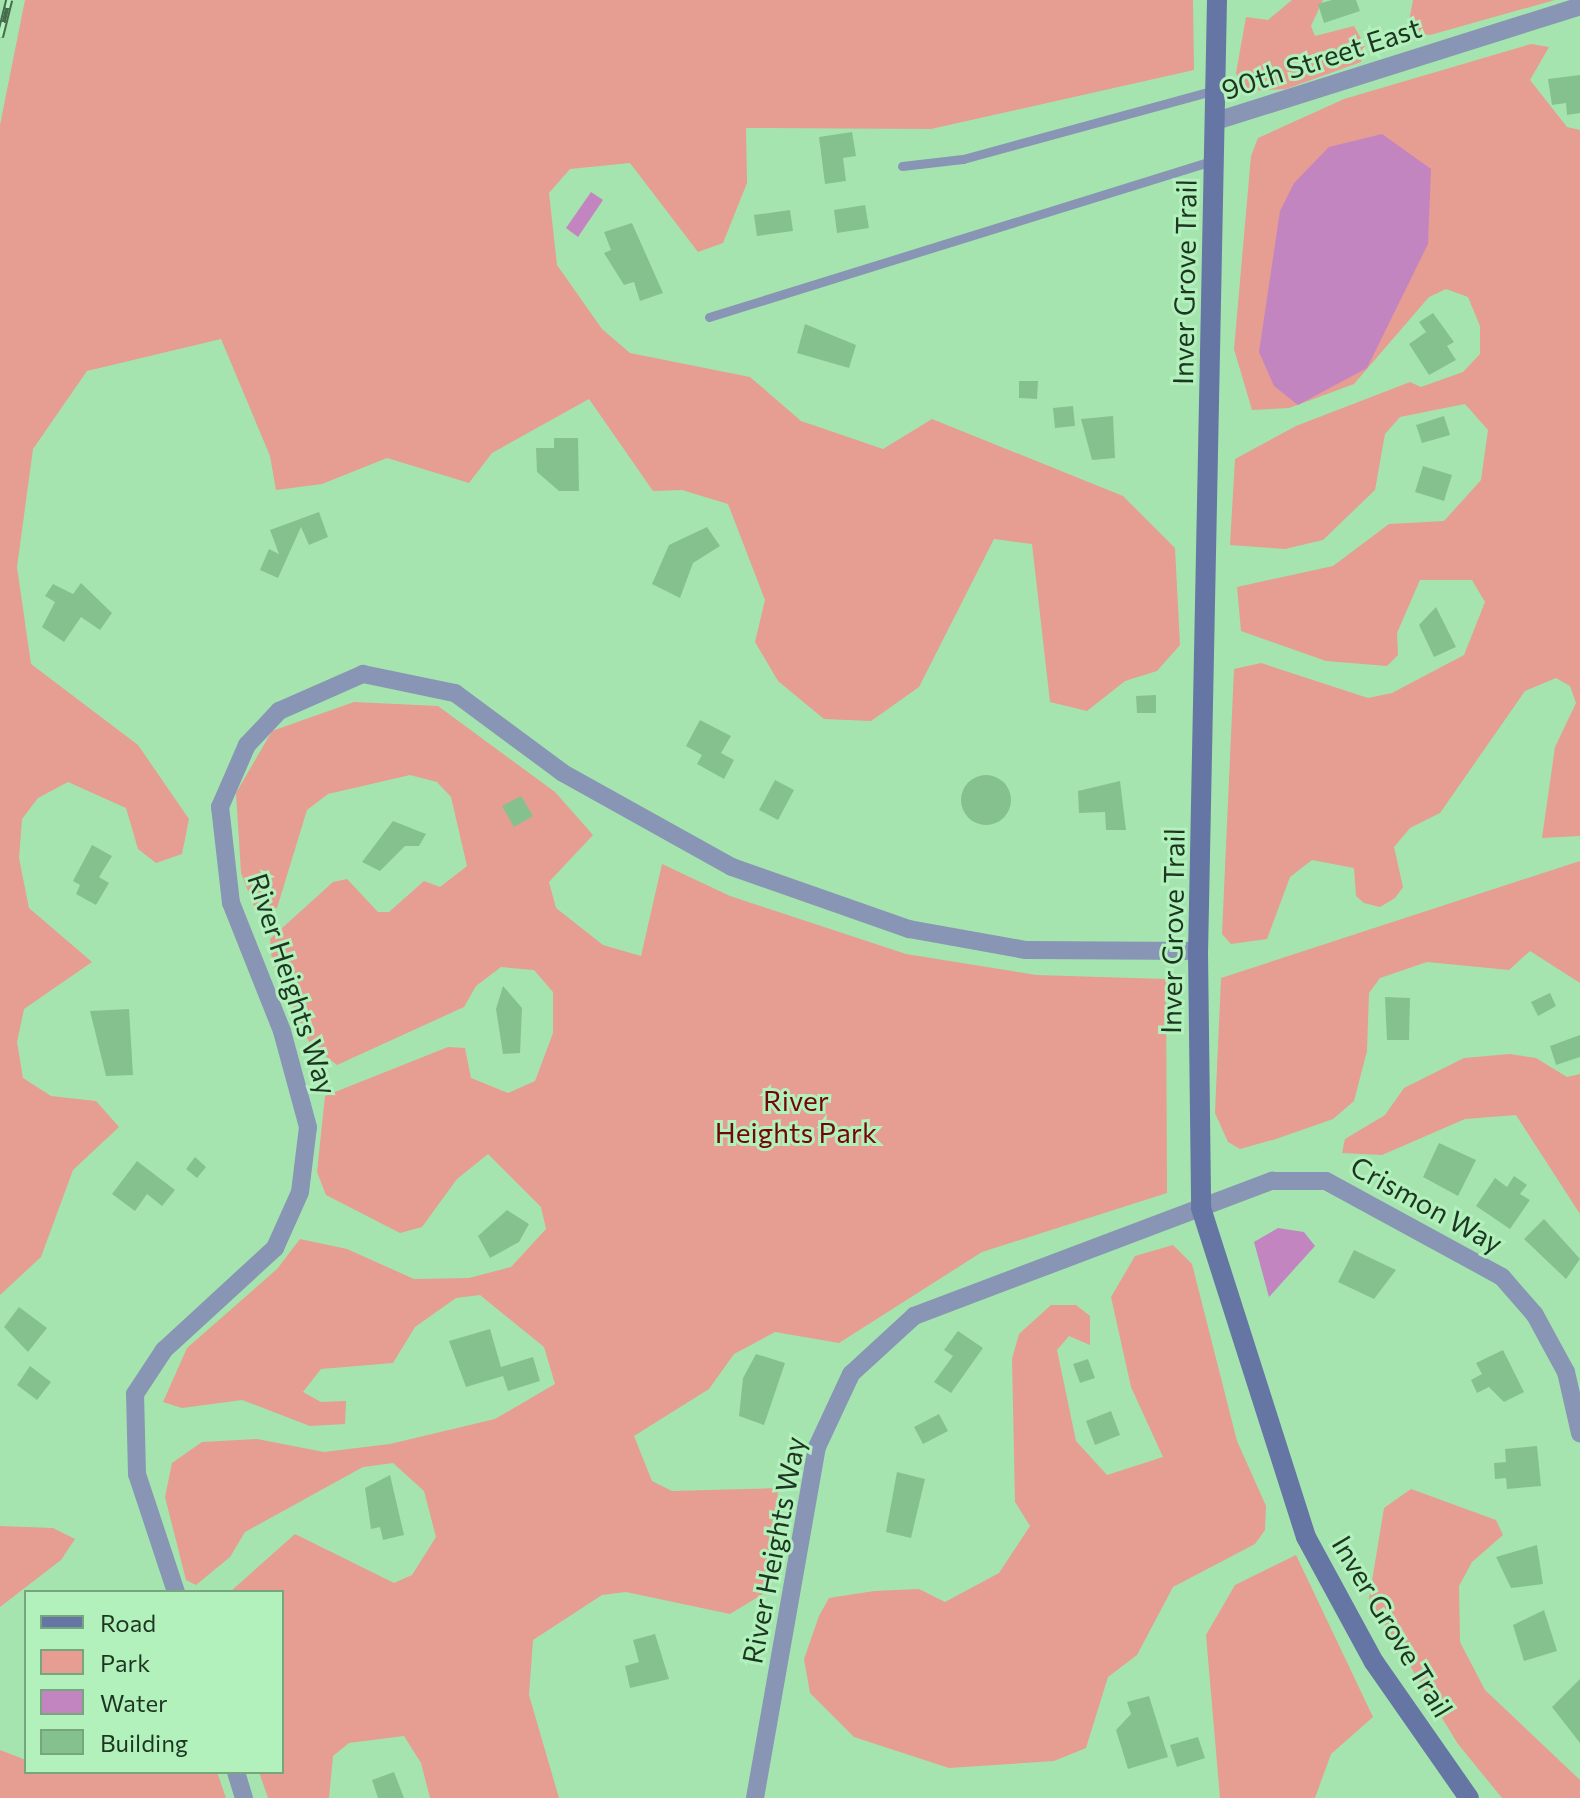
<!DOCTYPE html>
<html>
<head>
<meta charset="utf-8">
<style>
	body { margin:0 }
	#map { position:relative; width:1580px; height:1798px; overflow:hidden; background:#a6e4af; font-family:Commissioner,sans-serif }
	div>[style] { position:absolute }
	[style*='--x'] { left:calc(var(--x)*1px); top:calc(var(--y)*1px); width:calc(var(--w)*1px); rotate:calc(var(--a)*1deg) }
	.green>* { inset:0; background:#e69d92 }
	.water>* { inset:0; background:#c385c0 }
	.building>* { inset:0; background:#85c18e }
	.round { border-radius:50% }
	.lane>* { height:9px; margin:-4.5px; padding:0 4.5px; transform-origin:4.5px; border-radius:4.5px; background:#8895b4 }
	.street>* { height:18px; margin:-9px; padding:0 9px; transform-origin:9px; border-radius:9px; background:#8895b4 }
	.secondary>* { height:20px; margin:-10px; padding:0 10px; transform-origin:10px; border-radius:10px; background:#6576a4 }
	.rail>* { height:8px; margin-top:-4px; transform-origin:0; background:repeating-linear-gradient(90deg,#b3f1bc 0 15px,#476b4d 0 30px); box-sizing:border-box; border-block:2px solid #476b4d }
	span { translate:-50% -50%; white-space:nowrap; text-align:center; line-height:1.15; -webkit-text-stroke:6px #b3f1bc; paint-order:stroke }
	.street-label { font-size:28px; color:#1d3622 }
	.park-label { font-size:28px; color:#730606 }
	.legend { position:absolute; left:24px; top:1590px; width:260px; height:184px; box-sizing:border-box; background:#b3f1bc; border:2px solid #77a67e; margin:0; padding:10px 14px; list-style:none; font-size:24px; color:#1d3622 }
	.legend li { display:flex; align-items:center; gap:16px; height:40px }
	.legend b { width:40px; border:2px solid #77a67e }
</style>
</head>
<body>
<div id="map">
	<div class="green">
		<i style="clip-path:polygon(25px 0,1193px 0,1194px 70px,931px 129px,746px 128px,747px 183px,723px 243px,698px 252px,630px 163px,570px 169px,549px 193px,557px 265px,602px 329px,630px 353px,750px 377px,801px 421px,883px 449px,932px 419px,1123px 496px,1175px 548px,1180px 645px,1157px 671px,1125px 681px,1087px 711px,1050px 702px,1032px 544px,994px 539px,919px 687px,871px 721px,824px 719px,778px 681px,755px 642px,765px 600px,728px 504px,682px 490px,653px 491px,589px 399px,492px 453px,469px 483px,387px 458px,322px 484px,276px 490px,270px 456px,221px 339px,87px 371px,33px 449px,17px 567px,31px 664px,138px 745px,189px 819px,182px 854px,156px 863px,138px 849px,126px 808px,68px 782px,38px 798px,22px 819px,19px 858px,29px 908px,92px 962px,24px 1009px,17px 1042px,23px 1078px,51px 1096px,96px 1101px,119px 1127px,73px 1170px,41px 1257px,0 1295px,0 125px)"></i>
		<i style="clip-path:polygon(1292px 0,1323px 0,1311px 26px,1315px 36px,1354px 26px,1365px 46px,1361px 62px,1286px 89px,1242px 91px,1236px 73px,1246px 17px,1268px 20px)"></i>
		<i style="clip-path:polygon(1413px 0,1555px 0,1430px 35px,1407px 32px)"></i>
		<i style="clip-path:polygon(1531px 44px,1549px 47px,1530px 80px,1567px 127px,1580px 130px,1580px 836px,1542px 838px,1555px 747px,1576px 703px,1570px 686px,1556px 678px,1525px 691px,1440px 813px,1410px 828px,1394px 847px,1403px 887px,1395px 898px,1380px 907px,1364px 903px,1356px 896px,1354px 868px,1312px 860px,1290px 877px,1267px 939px,1231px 944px,1222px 934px,1234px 669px,1261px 663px,1368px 698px,1392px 693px,1464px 655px,1485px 602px,1472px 580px,1420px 580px,1397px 633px,1398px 655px,1387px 666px,1326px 661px,1241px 631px,1237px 587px,1333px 566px,1389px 524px,1444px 521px,1481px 480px,1488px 430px,1465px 404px,1400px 417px,1385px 434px,1375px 490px,1323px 540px,1285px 549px,1230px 545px,1235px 459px,1296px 426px,1410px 382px,1421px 387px,1463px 372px,1480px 354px,1480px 326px,1468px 297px,1446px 289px,1429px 297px,1354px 384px,1289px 408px,1252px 410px,1234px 349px,1251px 156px,1258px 138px,1344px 99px)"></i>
		<i style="clip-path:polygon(354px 702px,438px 706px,555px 792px,593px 835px,549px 882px,556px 908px,603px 945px,641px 956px,662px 864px,730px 896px,906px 954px,1036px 975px,1166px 979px,1167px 1193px,982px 1252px,839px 1343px,775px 1332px,734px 1354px,709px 1389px,634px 1436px,652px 1481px,672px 1491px,778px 1488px,775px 1558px,766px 1592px,730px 1614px,626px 1592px,602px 1595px,533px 1640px,529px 1695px,559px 1798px,430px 1798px,421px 1763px,404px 1736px,349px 1743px,333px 1756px,329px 1798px,268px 1798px,259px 1772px,282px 1772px,282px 1592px,230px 1592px,295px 1534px,394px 1583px,412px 1575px,436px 1537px,424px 1491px,393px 1463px,363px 1467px,245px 1532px,230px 1557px,196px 1585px,186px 1580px,165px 1497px,172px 1463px,202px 1442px,257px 1439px,324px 1452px,390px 1444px,495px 1419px,555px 1384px,544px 1347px,480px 1295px,456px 1298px,415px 1327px,393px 1363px,321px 1369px,303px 1392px,321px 1402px,346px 1401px,345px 1424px,310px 1426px,242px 1400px,182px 1408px,163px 1402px,187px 1348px,277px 1269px,300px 1239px,347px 1249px,414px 1279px,469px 1278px,511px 1267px,546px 1229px,541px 1207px,488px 1154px,457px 1179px,422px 1227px,400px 1233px,326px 1195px,317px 1172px,325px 1096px,448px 1047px,465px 1048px,471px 1078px,508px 1093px,535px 1081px,553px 1033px,553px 992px,534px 970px,501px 967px,476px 986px,464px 1007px,337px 1065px,310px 1044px,272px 961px,270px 939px,333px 882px,347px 879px,378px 912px,389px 912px,424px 881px,440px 887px,467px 866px,451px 797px,437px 782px,410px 775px,328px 794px,307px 810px,277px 908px,255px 909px,241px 873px,236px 793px,272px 731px)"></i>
		<i style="clip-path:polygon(1580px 861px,1580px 983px,1530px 951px,1509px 970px,1427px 962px,1380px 978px,1369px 993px,1367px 1051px,1354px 1101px,1333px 1119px,1276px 1139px,1240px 1149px,1228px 1142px,1215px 1113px,1221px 978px)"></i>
		<i style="clip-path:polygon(1510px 1054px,1536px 1058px,1567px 1077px,1580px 1074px,1580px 1214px,1516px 1115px,1465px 1119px,1382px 1155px,1342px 1153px,1345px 1139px,1385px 1115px,1404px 1088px,1464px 1058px)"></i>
		<i style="clip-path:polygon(1173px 1245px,1192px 1264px,1237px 1441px,1266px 1506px,1265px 1530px,1255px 1544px,1173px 1587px,1137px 1655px,1108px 1677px,1086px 1748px,1054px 1761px,949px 1768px,854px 1737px,810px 1693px,804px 1659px,819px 1616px,829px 1598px,874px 1591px,919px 1589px,945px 1602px,999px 1573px,1030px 1526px,1015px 1502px,1012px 1359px,1019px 1334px,1051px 1305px,1076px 1305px,1090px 1316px,1090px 1345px,1069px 1336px,1057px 1350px,1076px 1441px,1107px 1475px,1163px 1457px,1131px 1387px,1111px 1297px,1135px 1256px)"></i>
		<i style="clip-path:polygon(1411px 1489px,1496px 1520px,1503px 1535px,1472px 1562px,1459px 1586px,1460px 1642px,1485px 1690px,1580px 1780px,1580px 1798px,1502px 1798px,1458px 1744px,1369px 1599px,1384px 1508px)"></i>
		<i style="clip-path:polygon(0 1526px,53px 1528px,75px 1539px,61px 1560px,0 1607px)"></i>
		<i style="clip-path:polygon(1296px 1555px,1373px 1717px,1331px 1754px,1315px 1798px,1220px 1798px,1206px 1635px,1235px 1585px)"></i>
		<i style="clip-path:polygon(0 1750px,26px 1760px,26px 1772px,217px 1772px,226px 1798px,0 1798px)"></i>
	</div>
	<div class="water">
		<i style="clip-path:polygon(1382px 134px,1431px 169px,1428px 244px,1367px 368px,1298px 405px,1274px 386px,1259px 352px,1280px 211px,1294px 183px,1329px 147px)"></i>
		<i style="clip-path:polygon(591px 192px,603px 200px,578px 237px,566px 228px)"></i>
		<i style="clip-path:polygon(1278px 1228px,1304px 1232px,1315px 1246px,1269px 1297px,1254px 1242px)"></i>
	</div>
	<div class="building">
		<i style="clip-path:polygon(1332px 0,1356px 0,1360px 11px,1324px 23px,1318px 4px)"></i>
		<i style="clip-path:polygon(1580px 75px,1580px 113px,1567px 115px,1566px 103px,1552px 105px,1548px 79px)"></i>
		<i style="clip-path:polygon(852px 132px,856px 156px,843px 158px,846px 181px,825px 184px,819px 137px)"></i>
		<i style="clip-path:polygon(865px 205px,869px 228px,837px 233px,834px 210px)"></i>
		<i style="clip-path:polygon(790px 210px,793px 231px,757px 236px,754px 215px)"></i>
		<i style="clip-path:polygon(632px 223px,663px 293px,640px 301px,634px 282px,624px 285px,604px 253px,611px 250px,604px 232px)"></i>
		<i style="clip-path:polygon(1433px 313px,1454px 342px,1447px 346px,1456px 360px,1429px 375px,1409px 344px,1426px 332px,1419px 322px)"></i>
		<i style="clip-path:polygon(805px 324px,856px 345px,849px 368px,797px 353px)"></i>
		<i style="clip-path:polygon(1019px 381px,1038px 381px,1037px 399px,1019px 398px)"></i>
		<i style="clip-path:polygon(1073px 406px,1075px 426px,1055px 428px,1053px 408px)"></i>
		<i style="clip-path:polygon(1113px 416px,1115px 458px,1092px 460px,1081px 419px)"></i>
		<i style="clip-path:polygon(1444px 416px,1450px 435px,1422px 443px,1416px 425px)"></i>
		<i style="clip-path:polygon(554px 438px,578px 438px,579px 491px,559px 491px,537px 472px,536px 448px,554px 448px)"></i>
		<i style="clip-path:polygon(1423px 466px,1452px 475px,1444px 501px,1415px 492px)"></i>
		<i style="clip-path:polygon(319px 512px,328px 537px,309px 545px,301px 527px,278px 578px,260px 570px,269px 549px,279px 554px,270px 530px)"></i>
		<i style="clip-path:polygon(707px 527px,720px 546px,693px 563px,680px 598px,652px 584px,669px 545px)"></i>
		<i style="clip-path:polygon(81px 583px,112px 613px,100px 630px,81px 617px,64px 642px,42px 627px,55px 602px,45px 596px,53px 584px,73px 594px)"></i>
		<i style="clip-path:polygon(1436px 607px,1456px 647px,1434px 657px,1419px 625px)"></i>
		<i style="clip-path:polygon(1156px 695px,1156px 713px,1137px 713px,1136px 696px)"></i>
		<i style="clip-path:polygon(700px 720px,731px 736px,721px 753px,734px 760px,724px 779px,697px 764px,702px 755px,686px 746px)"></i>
		<i class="round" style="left:961px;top:775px;width:50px;height:50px"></i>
		<i style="clip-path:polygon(775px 780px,794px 790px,778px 820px,759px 810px)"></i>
		<i style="clip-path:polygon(1120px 781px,1126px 830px,1106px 830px,1105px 812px,1079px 813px,1078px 791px)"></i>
		<i style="clip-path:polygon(521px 796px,533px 816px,514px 827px,502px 806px)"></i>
		<i style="clip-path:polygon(393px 821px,426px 834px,419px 846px,405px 846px,380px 871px,362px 862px)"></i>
		<i style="clip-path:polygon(92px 845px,112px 856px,99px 877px,109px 883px,96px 905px,76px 894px,80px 885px,73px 881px)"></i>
		<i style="clip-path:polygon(503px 986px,522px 1008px,520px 1053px,503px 1054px,496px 1009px)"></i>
		<i style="clip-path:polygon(1550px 993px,1556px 1006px,1538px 1016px,1531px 1002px)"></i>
		<i style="clip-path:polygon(1385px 997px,1410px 998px,1409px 1040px,1387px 1040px)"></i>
		<i style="clip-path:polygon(129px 1009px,133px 1075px,106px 1076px,90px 1011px)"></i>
		<i style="clip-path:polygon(1580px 1035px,1580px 1057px,1556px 1065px,1550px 1046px)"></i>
		<i style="clip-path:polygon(1439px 1143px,1476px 1160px,1458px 1196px,1423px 1177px)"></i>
		<i style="clip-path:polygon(195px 1157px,206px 1167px,197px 1178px,186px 1169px)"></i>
		<i style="clip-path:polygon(137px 1161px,175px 1190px,162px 1206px,147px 1194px,135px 1211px,112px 1194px)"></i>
		<i style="clip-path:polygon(1514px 1176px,1527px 1185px,1520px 1194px,1530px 1200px,1510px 1229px,1476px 1206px,1495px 1178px,1507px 1187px)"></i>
		<i style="clip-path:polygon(507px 1210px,529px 1224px,519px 1242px,490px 1258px,478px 1236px)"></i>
		<i style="clip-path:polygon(1544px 1219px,1580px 1259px,1566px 1279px,1524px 1239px)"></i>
		<i style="clip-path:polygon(1354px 1250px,1396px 1270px,1374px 1299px,1338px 1282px)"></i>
		<i style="clip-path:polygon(19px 1307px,47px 1328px,28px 1352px,4px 1327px)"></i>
		<i style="clip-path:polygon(490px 1329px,501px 1367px,533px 1357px,540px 1381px,508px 1391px,503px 1376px,466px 1387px,449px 1341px)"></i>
		<i style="clip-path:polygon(958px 1331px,983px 1348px,951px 1393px,934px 1382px,953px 1356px,944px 1350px)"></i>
		<i style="clip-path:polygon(1503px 1350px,1524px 1392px,1504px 1402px,1489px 1387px,1477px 1393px,1471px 1380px,1482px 1374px,1476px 1363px)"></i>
		<i style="clip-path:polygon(756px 1354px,785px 1363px,764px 1425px,739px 1416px,743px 1378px)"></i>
		<i style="clip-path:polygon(1088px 1359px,1095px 1378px,1080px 1383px,1073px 1364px)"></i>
		<i style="clip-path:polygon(30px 1366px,51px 1382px,37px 1400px,17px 1385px)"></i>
		<i style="clip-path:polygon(1111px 1411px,1120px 1435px,1095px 1445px,1086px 1421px)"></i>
		<i style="clip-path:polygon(939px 1414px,948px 1431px,923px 1444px,914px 1427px)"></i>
		<i style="clip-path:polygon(1537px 1446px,1541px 1486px,1507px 1489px,1506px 1478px,1495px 1479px,1494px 1463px,1506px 1462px,1505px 1449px)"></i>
		<i style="clip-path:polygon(897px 1472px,925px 1479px,911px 1538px,886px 1532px)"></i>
		<i style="clip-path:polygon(390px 1475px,404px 1535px,383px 1540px,380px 1527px,371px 1529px,365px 1488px)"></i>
		<i style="clip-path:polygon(1537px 1545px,1543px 1584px,1511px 1588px,1496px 1557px)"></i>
		<i style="clip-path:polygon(1544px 1610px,1557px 1651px,1524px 1661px,1513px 1625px)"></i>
		<i style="clip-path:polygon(655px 1634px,669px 1679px,630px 1688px,625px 1666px,639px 1662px,633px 1640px)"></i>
		<i style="clip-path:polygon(1580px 1679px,1580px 1743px,1552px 1707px)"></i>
		<i style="clip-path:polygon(1149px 1696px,1168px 1757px,1128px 1769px,1116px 1730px,1131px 1714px,1127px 1702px)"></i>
		<i style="clip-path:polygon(1198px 1737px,1205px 1758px,1177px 1767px,1170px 1745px)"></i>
		<i style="clip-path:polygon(394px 1772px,404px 1798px,378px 1798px,372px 1780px)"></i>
	</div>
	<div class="lane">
		<i style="--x:902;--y:166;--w:61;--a:-6.5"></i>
		<i style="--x:963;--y:159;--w:262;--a:-15.3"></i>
		<i style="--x:709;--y:317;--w:530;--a:-17.24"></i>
	</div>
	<div class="street">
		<i style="--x:1216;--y:121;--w:382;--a:-17.5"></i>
		<i style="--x:176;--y:1592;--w:124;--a:-108.3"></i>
		<i style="--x:137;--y:1474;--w:80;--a:-91.4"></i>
		<i style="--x:135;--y:1394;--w:53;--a:-56.6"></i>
		<i style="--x:164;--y:1350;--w:151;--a:-42.6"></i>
		<i style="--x:275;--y:1248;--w:61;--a:-65.9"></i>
		<i style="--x:300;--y:1192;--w:65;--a:-83"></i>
		<i style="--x:308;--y:1127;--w:99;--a:-105.2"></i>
		<i style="--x:282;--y:1031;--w:138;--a:-111.7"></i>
		<i style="--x:231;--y:903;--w:97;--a:-96.5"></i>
		<i style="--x:220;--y:807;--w:68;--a:-66.5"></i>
		<i style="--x:247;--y:745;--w:47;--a:-46.7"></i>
		<i style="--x:279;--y:711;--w:92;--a:-23.8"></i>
		<i style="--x:363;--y:674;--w:94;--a:11.7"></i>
		<i style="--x:455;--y:693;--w:134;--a:36.5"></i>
		<i style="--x:563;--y:773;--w:193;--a:29.1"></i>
		<i style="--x:732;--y:867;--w:188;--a:19.3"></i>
		<i style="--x:909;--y:929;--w:119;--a:10.2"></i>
		<i style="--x:1026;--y:950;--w:172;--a:0.3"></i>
		<i style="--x:236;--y:1772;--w:27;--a:73"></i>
		<i style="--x:755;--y:1798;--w:356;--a:-80"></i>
		<i style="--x:817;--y:1447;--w:81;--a:-65"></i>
		<i style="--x:851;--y:1374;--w:86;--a:-42.6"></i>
		<i style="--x:914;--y:1316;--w:383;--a:-20.7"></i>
		<i style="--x:1272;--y:1181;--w:54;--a:0"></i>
		<i style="--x:1326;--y:1181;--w:200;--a:28.6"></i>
		<i style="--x:1502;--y:1277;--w:50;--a:49"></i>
		<i style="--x:1535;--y:1315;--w:65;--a:61.5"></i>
		<i style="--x:1566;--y:1372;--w:63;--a:77.1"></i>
	</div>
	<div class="secondary">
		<i style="--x:1217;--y:0;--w:951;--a:91.14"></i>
		<i style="--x:1198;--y:951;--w:257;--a:89.3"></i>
		<i style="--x:1201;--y:1208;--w:345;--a:72.3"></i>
		<i style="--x:1306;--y:1537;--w:142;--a:61.5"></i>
		<i style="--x:1374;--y:1662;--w:166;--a:55.1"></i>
	</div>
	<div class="rail">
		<i style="--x:0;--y:37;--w:38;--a:-76"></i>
	</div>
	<div class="street-label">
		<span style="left:1321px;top:58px;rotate:-18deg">90th Street East</span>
		<span style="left:1184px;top:282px;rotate:-89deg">Inver Grove Trail</span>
		<span style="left:1172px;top:931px;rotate:-89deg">Inver Grove Trail</span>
		<span style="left:293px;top:984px;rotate:72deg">River Heights Way</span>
		<span style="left:1427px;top:1204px;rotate:29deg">Crismon Way</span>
		<span style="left:773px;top:1550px;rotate:-79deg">River Heights Way</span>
		<span style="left:1393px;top:1626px;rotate:59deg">Inver Grove Trail</span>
	</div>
	<div class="park-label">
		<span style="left:796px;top:1116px">River<br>Heights Park</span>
	</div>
	<ul class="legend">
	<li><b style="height:10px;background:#6576a4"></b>Road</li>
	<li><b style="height:22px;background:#e69d92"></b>Park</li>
	<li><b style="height:22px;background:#c385c0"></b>Water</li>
	<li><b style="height:22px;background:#85c18e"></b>Building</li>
	</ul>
</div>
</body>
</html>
